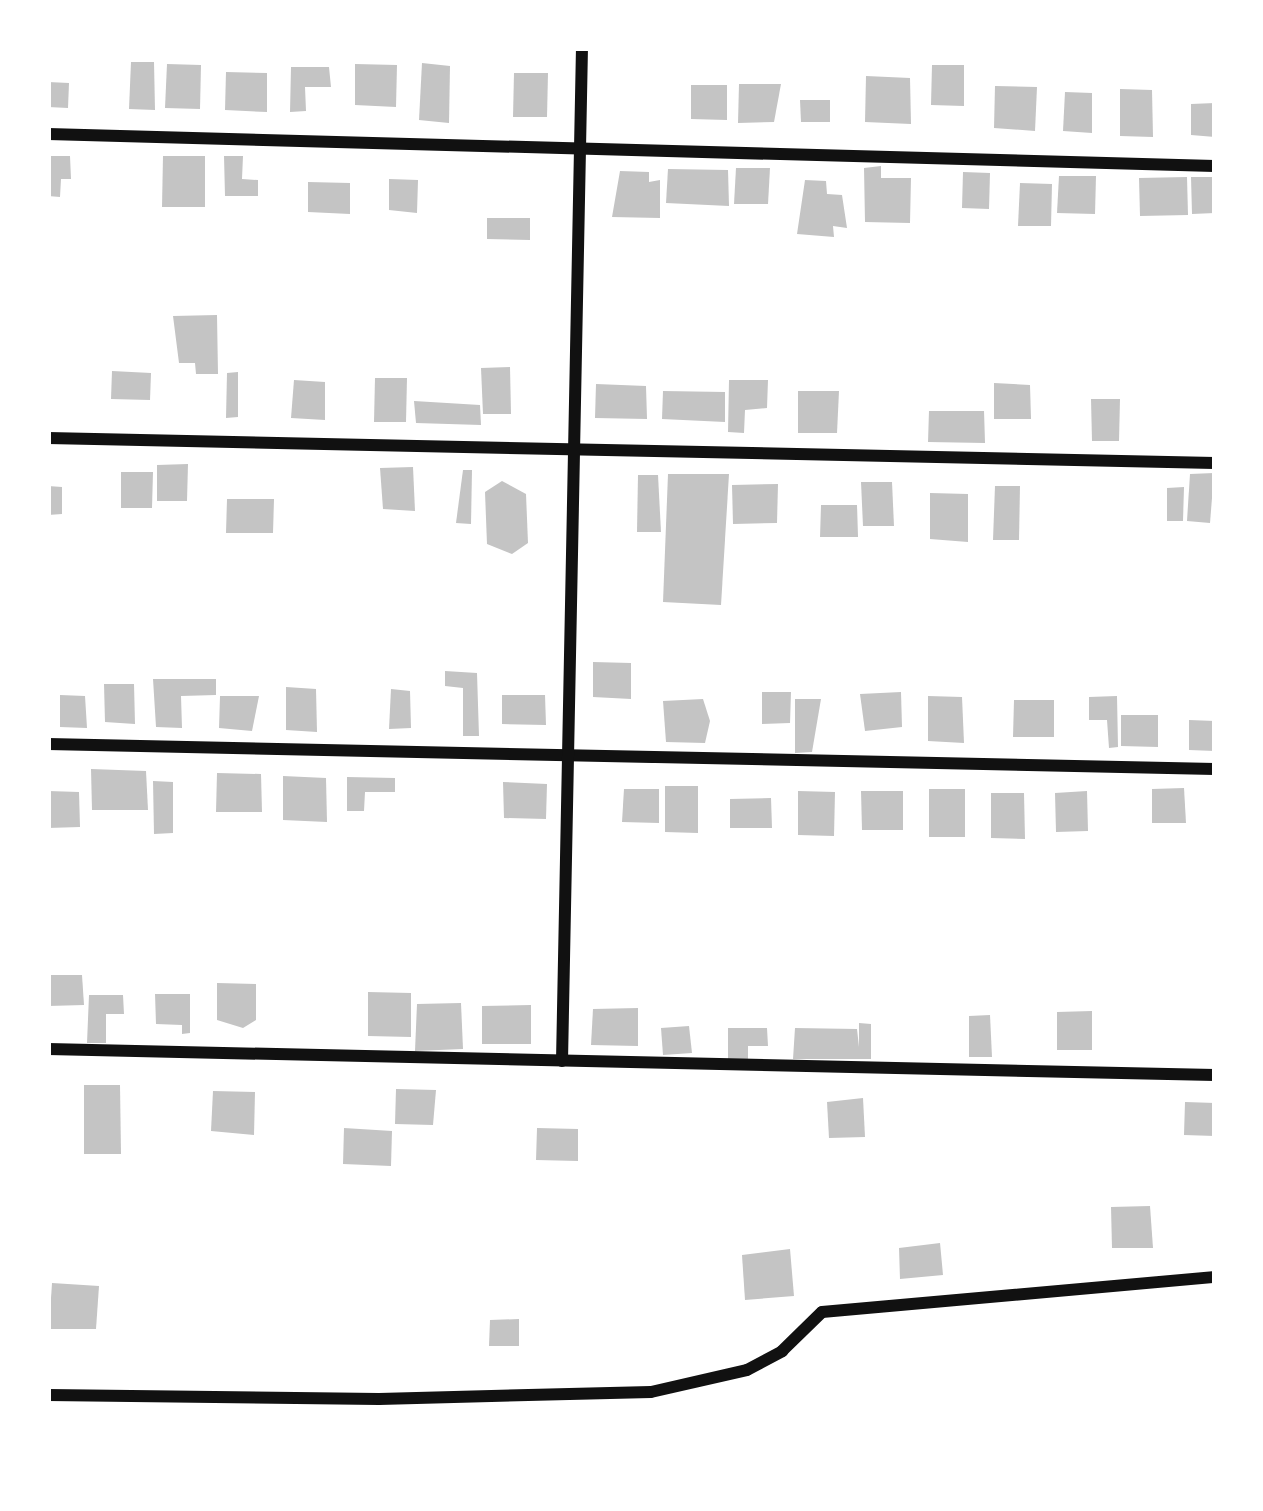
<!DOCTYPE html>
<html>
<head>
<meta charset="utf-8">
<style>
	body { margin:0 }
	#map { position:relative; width:1263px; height:1511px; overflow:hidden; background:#fff; font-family:Overpass,sans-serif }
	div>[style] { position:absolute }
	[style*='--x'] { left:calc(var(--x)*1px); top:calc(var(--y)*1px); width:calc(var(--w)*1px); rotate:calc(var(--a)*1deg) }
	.building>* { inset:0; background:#c4c4c4 }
	.minor>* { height:12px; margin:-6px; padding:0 6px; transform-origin:6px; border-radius:6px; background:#111 }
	span { translate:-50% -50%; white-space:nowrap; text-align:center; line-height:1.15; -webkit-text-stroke:12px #fff; paint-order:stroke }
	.frame { position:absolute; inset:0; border:51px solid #fff; pointer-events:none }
</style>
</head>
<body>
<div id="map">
	<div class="building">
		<i style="clip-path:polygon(131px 62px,154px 62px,155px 110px,129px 109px)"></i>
		<i style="clip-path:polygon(422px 63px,450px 66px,449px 123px,419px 120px)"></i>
		<i style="clip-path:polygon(167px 64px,201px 65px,200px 109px,165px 108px)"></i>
		<i style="clip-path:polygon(355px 64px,397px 65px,396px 107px,355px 105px)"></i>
		<i style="clip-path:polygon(932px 65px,964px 65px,964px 106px,931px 105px)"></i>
		<i style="clip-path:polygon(291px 67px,329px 67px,331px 87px,305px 87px,306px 111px,290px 112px)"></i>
		<i style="clip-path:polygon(226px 72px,267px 73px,267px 112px,225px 110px)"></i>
		<i style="clip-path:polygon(514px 73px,548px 73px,547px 117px,513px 117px)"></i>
		<i style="clip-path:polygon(866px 76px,910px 78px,911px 124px,865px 122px)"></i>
		<i style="clip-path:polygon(48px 82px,69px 83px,68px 108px,48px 107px)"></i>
		<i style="clip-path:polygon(739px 84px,781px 84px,774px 122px,738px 123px)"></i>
		<i style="clip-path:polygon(691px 85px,727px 85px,727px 120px,691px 119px)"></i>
		<i style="clip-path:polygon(995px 86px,1037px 87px,1035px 131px,994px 128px)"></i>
		<i style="clip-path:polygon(1120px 89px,1152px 90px,1153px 137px,1120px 136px)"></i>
		<i style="clip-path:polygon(1065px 92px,1092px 93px,1092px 133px,1063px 131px)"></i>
		<i style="clip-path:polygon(800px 100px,830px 100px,830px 122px,801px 122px)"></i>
		<i style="clip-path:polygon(1215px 103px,1215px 137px,1191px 135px,1191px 104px)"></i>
		<i style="clip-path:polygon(48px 156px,70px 156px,71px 179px,61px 179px,60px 197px,48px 196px)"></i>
		<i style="clip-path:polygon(163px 156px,205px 156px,205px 207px,162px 207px)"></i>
		<i style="clip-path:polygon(224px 156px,243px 156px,242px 179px,258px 180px,258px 196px,225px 196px)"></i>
		<i style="clip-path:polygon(881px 166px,881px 178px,911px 178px,910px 223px,865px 222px,864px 168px)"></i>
		<i style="clip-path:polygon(736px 168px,770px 168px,768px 204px,734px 204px)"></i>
		<i style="clip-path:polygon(668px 169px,728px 170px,729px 206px,666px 203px)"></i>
		<i style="clip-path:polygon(620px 171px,649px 172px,649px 182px,660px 180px,660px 218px,612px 217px)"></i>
		<i style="clip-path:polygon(963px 172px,990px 173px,989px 209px,962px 208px)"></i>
		<i style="clip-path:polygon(1059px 176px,1096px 176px,1095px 214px,1057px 213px)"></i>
		<i style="clip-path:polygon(1187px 177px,1188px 215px,1140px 216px,1139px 178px)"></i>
		<i style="clip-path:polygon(1191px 177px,1215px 177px,1215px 213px,1192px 214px)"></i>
		<i style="clip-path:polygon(389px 179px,418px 180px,417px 213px,389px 210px)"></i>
		<i style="clip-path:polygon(805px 180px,826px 181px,827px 194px,842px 195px,847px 228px,833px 226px,834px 237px,797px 234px)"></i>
		<i style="clip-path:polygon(308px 182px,350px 183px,350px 214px,308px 212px)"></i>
		<i style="clip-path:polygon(1020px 183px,1052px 184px,1051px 226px,1018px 226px)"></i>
		<i style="clip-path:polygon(487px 218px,530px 218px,530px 240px,487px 239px)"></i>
		<i style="clip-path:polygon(217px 315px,218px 374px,196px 374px,195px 363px,179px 363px,173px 316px)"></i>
		<i style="clip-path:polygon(510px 367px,511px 414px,483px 414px,481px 368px)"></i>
		<i style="clip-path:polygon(112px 371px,151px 373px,150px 400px,111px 399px)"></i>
		<i style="clip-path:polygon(238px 372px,238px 417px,226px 418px,227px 373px)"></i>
		<i style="clip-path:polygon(375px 378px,407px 378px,406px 422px,374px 422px)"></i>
		<i style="clip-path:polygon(294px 380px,325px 382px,325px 420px,291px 418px)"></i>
		<i style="clip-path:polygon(729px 380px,768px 380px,767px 408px,745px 410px,744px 433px,728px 432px)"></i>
		<i style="clip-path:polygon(994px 383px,1030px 385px,1031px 419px,994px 419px)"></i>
		<i style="clip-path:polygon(596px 384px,646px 386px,647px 419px,595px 418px)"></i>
		<i style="clip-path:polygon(663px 391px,725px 392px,725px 422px,662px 419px)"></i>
		<i style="clip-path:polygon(798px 391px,839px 391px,837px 433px,798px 433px)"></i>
		<i style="clip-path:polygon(1091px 399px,1120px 399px,1119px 441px,1092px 441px)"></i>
		<i style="clip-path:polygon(414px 401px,480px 405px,481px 425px,416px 423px)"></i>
		<i style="clip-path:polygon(929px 411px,984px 411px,985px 443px,928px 442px)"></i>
		<i style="clip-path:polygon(188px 464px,187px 501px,157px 501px,157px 465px)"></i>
		<i style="clip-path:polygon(413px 467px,415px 511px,383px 509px,380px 468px)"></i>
		<i style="clip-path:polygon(463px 470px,472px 470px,471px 524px,456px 523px)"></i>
		<i style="clip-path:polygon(121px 472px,153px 472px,152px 508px,121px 508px)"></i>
		<i style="clip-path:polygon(1214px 473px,1210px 523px,1187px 521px,1190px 474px)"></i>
		<i style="clip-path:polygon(668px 474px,729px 474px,721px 605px,663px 602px)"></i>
		<i style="clip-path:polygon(638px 475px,658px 475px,661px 532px,637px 532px)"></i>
		<i style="clip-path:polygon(502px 481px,526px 494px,528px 543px,512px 554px,487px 544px,485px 492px)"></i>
		<i style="clip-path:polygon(861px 482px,892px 482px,894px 526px,863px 526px)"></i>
		<i style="clip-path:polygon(778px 484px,777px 523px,733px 524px,732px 485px)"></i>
		<i style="clip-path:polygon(48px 486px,62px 487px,62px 514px,48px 515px)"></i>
		<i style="clip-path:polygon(995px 486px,1020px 486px,1019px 540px,993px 540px)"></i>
		<i style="clip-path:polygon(1184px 487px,1183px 521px,1167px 521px,1167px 488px)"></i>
		<i style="clip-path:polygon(930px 493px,968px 494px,968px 542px,930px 539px)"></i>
		<i style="clip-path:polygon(227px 499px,274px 499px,273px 533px,226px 533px)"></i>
		<i style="clip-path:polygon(821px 505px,857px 505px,858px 537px,820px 537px)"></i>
		<i style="clip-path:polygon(593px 662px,631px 663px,631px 699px,593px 697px)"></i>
		<i style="clip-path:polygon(445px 671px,477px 673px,479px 736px,463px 736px,463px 688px,445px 686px)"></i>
		<i style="clip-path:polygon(153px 679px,216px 679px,216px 695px,181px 696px,182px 728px,156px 727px)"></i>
		<i style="clip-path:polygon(104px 684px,134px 684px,135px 724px,105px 722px)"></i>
		<i style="clip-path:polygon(286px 687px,316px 689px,317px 732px,286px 730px)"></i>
		<i style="clip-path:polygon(391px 689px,410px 691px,411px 728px,389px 729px)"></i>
		<i style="clip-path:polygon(762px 692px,791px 692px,790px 723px,762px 724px)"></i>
		<i style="clip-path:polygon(901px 692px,902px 727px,865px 731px,860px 694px)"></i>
		<i style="clip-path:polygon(60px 695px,85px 696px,87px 728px,60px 727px)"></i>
		<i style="clip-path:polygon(502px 695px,545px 695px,546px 725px,502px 724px)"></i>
		<i style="clip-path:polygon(220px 696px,259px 696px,252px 731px,219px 728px)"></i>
		<i style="clip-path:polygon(928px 696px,962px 697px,964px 743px,928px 741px)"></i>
		<i style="clip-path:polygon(1117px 696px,1118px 747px,1109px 748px,1107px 720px,1089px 720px,1089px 697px)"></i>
		<i style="clip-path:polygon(703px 699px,710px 721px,705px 743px,666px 742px,663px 701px)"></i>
		<i style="clip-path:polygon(795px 699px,821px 699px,812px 752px,795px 753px)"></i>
		<i style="clip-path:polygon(1014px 700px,1054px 700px,1054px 737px,1013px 737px)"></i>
		<i style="clip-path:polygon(1121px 715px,1158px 715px,1158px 747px,1121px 746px)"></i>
		<i style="clip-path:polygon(1189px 720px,1215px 721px,1215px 751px,1189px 750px)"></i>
		<i style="clip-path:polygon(91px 769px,146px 771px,148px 810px,92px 810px)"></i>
		<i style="clip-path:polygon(217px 773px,261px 774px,262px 812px,216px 812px)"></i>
		<i style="clip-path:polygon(283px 776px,326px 778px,327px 822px,283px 820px)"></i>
		<i style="clip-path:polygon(347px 777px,395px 778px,395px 792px,365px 792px,364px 811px,347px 811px)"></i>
		<i style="clip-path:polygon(153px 781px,173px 782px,173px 833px,154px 834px)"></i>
		<i style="clip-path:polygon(503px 782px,547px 784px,546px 819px,504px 818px)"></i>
		<i style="clip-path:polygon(665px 786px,698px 786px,698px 833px,665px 832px)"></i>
		<i style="clip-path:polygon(1184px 788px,1186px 823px,1152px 823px,1152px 789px)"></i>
		<i style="clip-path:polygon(624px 789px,659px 789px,659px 823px,622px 822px)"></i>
		<i style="clip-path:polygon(929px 789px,965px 789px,965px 837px,929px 837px)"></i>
		<i style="clip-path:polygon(48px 791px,79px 792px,80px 827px,48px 828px)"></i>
		<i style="clip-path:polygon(798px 791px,835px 792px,834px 836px,798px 835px)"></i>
		<i style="clip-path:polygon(861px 791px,903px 791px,903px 830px,862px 830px)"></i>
		<i style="clip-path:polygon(1087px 791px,1088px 831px,1056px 832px,1055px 793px)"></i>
		<i style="clip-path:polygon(991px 793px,1024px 793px,1025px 839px,991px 838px)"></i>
		<i style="clip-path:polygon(771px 798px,772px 828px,730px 828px,730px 799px)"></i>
		<i style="clip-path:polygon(48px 975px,82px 975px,84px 1005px,48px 1006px)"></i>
		<i style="clip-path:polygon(217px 983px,256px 984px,256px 1020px,243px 1028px,217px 1020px)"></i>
		<i style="clip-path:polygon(368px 992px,411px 993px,411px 1037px,368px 1036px)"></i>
		<i style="clip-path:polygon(155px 994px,190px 994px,190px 1033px,182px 1034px,182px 1025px,156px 1024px)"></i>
		<i style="clip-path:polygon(89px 995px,123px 995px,124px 1014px,106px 1014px,106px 1043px,87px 1043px)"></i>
		<i style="clip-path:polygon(461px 1003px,463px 1049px,415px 1051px,417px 1004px)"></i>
		<i style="clip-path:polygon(531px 1005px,531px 1044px,482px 1044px,482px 1006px)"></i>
		<i style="clip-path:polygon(638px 1008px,638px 1046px,591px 1045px,593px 1009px)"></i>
		<i style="clip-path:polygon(1092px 1011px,1092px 1050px,1057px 1050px,1057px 1012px)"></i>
		<i style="clip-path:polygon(990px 1015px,992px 1057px,969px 1057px,969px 1016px)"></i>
		<i style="clip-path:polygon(859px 1023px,871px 1024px,871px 1059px,793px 1059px,795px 1028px,857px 1029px,859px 1047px)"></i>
		<i style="clip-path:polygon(689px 1026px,692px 1053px,663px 1055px,661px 1028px)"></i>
		<i style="clip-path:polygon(728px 1028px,767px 1028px,768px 1046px,748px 1046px,748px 1060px,728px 1060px)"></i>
		<i style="clip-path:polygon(84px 1085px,120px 1085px,121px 1154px,84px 1154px)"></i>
		<i style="clip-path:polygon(396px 1089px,436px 1090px,433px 1125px,395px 1124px)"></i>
		<i style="clip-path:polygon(213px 1091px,255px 1092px,254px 1135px,211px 1131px)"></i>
		<i style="clip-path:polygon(863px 1098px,865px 1137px,829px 1138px,827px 1102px)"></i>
		<i style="clip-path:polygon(1185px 1102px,1215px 1103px,1215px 1136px,1184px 1135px)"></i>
		<i style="clip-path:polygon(344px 1128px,392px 1131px,391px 1166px,343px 1164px)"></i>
		<i style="clip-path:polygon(537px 1128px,578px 1129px,578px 1161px,536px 1160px)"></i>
		<i style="clip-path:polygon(1150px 1206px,1153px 1248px,1112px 1248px,1111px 1207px)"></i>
		<i style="clip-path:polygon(940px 1243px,943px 1275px,900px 1279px,899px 1248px)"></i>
		<i style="clip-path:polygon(790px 1249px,794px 1296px,745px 1300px,742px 1255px)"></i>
		<i style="clip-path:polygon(52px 1283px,99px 1286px,96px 1329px,49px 1329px)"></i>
		<i style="clip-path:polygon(519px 1319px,519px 1346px,489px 1346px,490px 1320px)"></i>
	</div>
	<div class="minor">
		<i style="--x:48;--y:134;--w:1167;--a:1.57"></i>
		<i style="--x:48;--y:438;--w:1167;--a:1.23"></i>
		<i style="--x:48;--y:744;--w:1167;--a:1.23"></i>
		<i style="--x:48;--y:1049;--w:1167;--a:1.28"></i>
		<i style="--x:562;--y:1061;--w:1013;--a:-88.87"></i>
		<i style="--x:48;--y:1395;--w:331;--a:0.7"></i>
		<i style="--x:379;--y:1399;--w:272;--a:-1.5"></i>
		<i style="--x:651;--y:1392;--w:98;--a:-12.9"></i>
		<i style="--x:747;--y:1370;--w:40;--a:-28"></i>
		<i style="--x:782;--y:1351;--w:56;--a:-44.3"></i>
		<i style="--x:822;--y:1312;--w:395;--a:-5.1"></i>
	</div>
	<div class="frame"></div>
</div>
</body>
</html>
